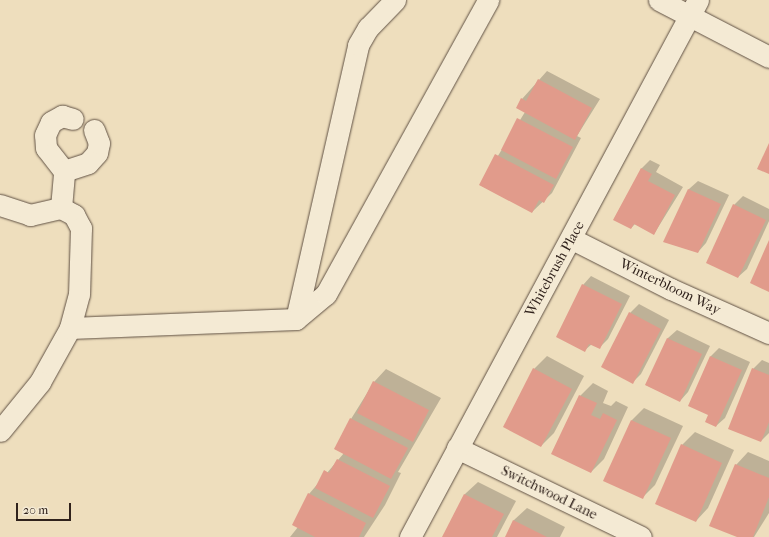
<!DOCTYPE html>
<html>
<head>
<meta charset="utf-8">
<style>
	body { margin:0 }
	#map { position:relative; width:769px; height:537px; overflow:hidden; background:#eedebd; font-family:"IM FELL French Canon",serif }
	div>[style] { position:absolute }
	[style*='--x'] { left:calc(var(--x)*1px); top:calc(var(--y)*1px); width:calc(var(--w)*1px); rotate:calc(var(--a)*1deg) }
	.shadow>* { inset:0; background:#0003 }
	.building>* { inset:0; background:#e19b8b }
	.roads { filter:drop-shadow(0 0 1px #605144) drop-shadow(0 0 1px #605144) }
	.minor>* { height:21px; margin:-10.5px; padding:0 10.5px; transform-origin:10.5px; border-radius:10.5px; background:#f4ead4 }
	span { translate:-50% -50%; white-space:nowrap; text-align:center; line-height:1.15; -webkit-text-stroke:4px #f4ead4; paint-order:stroke }
	.street-label { font-size:14px; color:#30221c }
	.scale { position:absolute; left:16px; top:503px; width:55px; height:18px; box-sizing:border-box; border:2px solid #30221c; border-top:0; padding-left:5px; font-size:12px; line-height:14px; white-space:nowrap; color:#30221c; -webkit-text-stroke:3px #f4ead4; paint-order:stroke }
</style>
</head>
<body>
<div id="map">
	<div class="shadow">
		<i style="clip-path:polygon(547px 71px,600px 99px,577px 136px,581px 138px,552px 193px,532px 212px,480px 185px,525px 112px,522px 99px)"></i>
		<i style="clip-path:polygon(650px 160px,660px 165px,656px 172px,683px 187px,654px 234px,635px 224px,631px 228px,614px 219px,642px 168px)"></i>
		<i style="clip-path:polygon(698px 181px,729px 195px,706px 243px,698px 252px,665px 242px,689px 189px)"></i>
		<i style="clip-path:polygon(743px 196px,769px 209px,769px 221px,747px 269px,738px 277px,734px 205px)"></i>
		<i style="clip-path:polygon(591px 276px,630px 296px,608px 339px,599px 348px,592px 344px,585px 350px,583px 285px)"></i>
		<i style="clip-path:polygon(639px 304px,669px 320px,641px 374px,633px 382px,630px 313px)"></i>
		<i style="clip-path:polygon(677px 330px,710px 346px,688px 392px,680px 401px,646px 385px,668px 338px)"></i>
		<i style="clip-path:polygon(719px 348px,750px 362px,725px 418px,716px 426px,709px 415px,711px 356px)"></i>
		<i style="clip-path:polygon(547px 356px,584px 376px,554px 433px,541px 446px,534px 369px)"></i>
		<i style="clip-path:polygon(762px 360px,769px 363px,769px 433px,761px 441px,753px 369px)"></i>
		<i style="clip-path:polygon(386px 369px,441px 398px,398px 472px,401px 473px,385px 505px,364px 537px,290px 537px,298px 527px,309px 494px,344px 453px,335px 449px,351px 419px,374px 382px)"></i>
		<i style="clip-path:polygon(593px 383px,608px 391px,603px 403px,611px 406px,616px 401px,628px 407px,604px 459px,591px 472px,580px 396px)"></i>
		<i style="clip-path:polygon(644px 408px,683px 426px,655px 485px,642px 498px,632px 420px)"></i>
		<i style="clip-path:polygon(695px 432px,734px 450px,708px 508px,696px 521px,682px 445px)"></i>
		<i style="clip-path:polygon(748px 452px,769px 461px,769px 513px,754px 537px,739px 537px,736px 465px)"></i>
		<i style="clip-path:polygon(478px 482px,516px 501px,497px 537px,443px 537px,465px 494px)"></i>
		<i style="clip-path:polygon(527px 508px,565px 527px,560px 537px,506px 537px,514px 520px)"></i>
	</div>
	<div class="building">
		<i style="clip-path:polygon(538px 79px,592px 108px,575px 140px,516px 108px,521px 98px,526px 101px)"></i>
		<i style="clip-path:polygon(517px 118px,573px 147px,556px 179px,501px 150px)"></i>
		<i style="clip-path:polygon(769px 143px,769px 174px,757px 169px)"></i>
		<i style="clip-path:polygon(495px 154px,554px 185px,544px 203px,539px 200px,532px 213px,479px 185px)"></i>
		<i style="clip-path:polygon(641px 168px,652px 174px,648px 181px,675px 195px,654px 235px,634px 224px,631px 229px,613px 220px)"></i>
		<i style="clip-path:polygon(688px 189px,721px 204px,698px 253px,663px 242px)"></i>
		<i style="clip-path:polygon(733px 204px,766px 220px,738px 278px,706px 263px)"></i>
		<i style="clip-path:polygon(769px 240px,769px 292px,750px 283px)"></i>
		<i style="clip-path:polygon(582px 284px,622px 304px,600px 349px,589px 344px,585px 352px,556px 337px)"></i>
		<i style="clip-path:polygon(629px 312px,661px 329px,633px 384px,601px 367px)"></i>
		<i style="clip-path:polygon(667px 338px,702px 354px,680px 402px,645px 385px)"></i>
		<i style="clip-path:polygon(710px 356px,742px 370px,716px 427px,705px 422px,708px 415px,688px 406px)"></i>
		<i style="clip-path:polygon(533px 368px,572px 389px,541px 447px,503px 427px)"></i>
		<i style="clip-path:polygon(752px 368px,769px 375px,769px 422px,761px 442px,728px 429px)"></i>
		<i style="clip-path:polygon(373px 381px,429px 410px,413px 442px,357px 413px)"></i>
		<i style="clip-path:polygon(579px 395px,597px 403px,591px 415px,600px 419px,603px 413px,617px 420px,591px 473px,551px 454px)"></i>
		<i style="clip-path:polygon(350px 418px,408px 448px,391px 479px,334px 449px)"></i>
		<i style="clip-path:polygon(631px 420px,671px 438px,643px 499px,603px 481px)"></i>
		<i style="clip-path:polygon(681px 444px,722px 463px,696px 522px,655px 504px)"></i>
		<i style="clip-path:polygon(337px 459px,390px 486px,373px 518px,315px 488px,324px 470px,329px 473px)"></i>
		<i style="clip-path:polygon(735px 464px,769px 478px,769px 497px,753px 537px,737px 537px,709px 526px)"></i>
		<i style="clip-path:polygon(308px 493px,366px 523px,359px 537px,315px 537px,292px 525px)"></i>
		<i style="clip-path:polygon(464px 494px,504px 514px,492px 537px,442px 537px)"></i>
		<i style="clip-path:polygon(513px 520px,547px 537px,505px 537px)"></i>
	</div>
	<div class="roads">
		<div class="minor">
			<i style="--x:659;--y:0;--w:124;--a:27.4"></i>
			<i style="--x:64;--y:171;--w:29;--a:-128"></i>
			<i style="--x:46;--y:148;--w:13;--a:-94"></i>
			<i style="--x:45;--y:135;--w:14;--a:-65"></i>
			<i style="--x:51;--y:122;--w:13;--a:-29"></i>
			<i style="--x:62;--y:116;--w:11;--a:15"></i>
			<i style="--x:0;--y:205;--w:32;--a:18"></i>
			<i style="--x:30;--y:215;--w:32;--a:-13"></i>
			<i style="--x:61;--y:208;--w:15;--a:28"></i>
			<i style="--x:74;--y:215;--w:15;--a:62"></i>
			<i style="--x:81;--y:228;--w:66;--a:91.7"></i>
			<i style="--x:79;--y:294;--w:35;--a:105"></i>
			<i style="--x:70;--y:328;--w:62;--a:119.1"></i>
			<i style="--x:40;--y:382;--w:63;--a:129.2"></i>
			<i style="--x:61;--y:208;--w:37;--a:-85"></i>
			<i style="--x:64;--y:171;--w:25;--a:-18"></i>
			<i style="--x:88;--y:163;--w:13;--a:-48"></i>
			<i style="--x:97;--y:153;--w:10;--a:-79"></i>
			<i style="--x:99;--y:143;--w:14;--a:-111"></i>
			<i style="--x:572;--y:239;--w:111;--a:26.8"></i>
			<i style="--x:671;--y:289;--w:107;--a:24.2"></i>
			<i style="--x:296;--y:319;--w:281;--a:-77.2"></i>
			<i style="--x:358;--y:45;--w:20;--a:-60"></i>
			<i style="--x:368;--y:28;--w:39;--a:-46"></i>
			<i style="--x:70;--y:328;--w:226;--a:-2.3"></i>
			<i style="--x:296;--y:319;--w:39;--a:-40"></i>
			<i style="--x:326;--y:294;--w:336;--a:-61.1"></i>
			<i style="--x:457;--y:448;--w:204;--a:25.8"></i>
			<i style="--x:410;--y:537;--w:609;--a:-61.79"></i>
		</div>
	</div>
	<div class="street-label">
		<span style="left:555px;top:269px;rotate:-61deg">Whitebrush Place</span>
		<span style="left:670px;top:287px;rotate:26deg">Winterbloom Way</span>
		<span style="left:549px;top:493px;rotate:26deg">Switchwood Lane</span>
	</div>
	<div class="scale">20 m</div>
</div>
</body>
</html>
